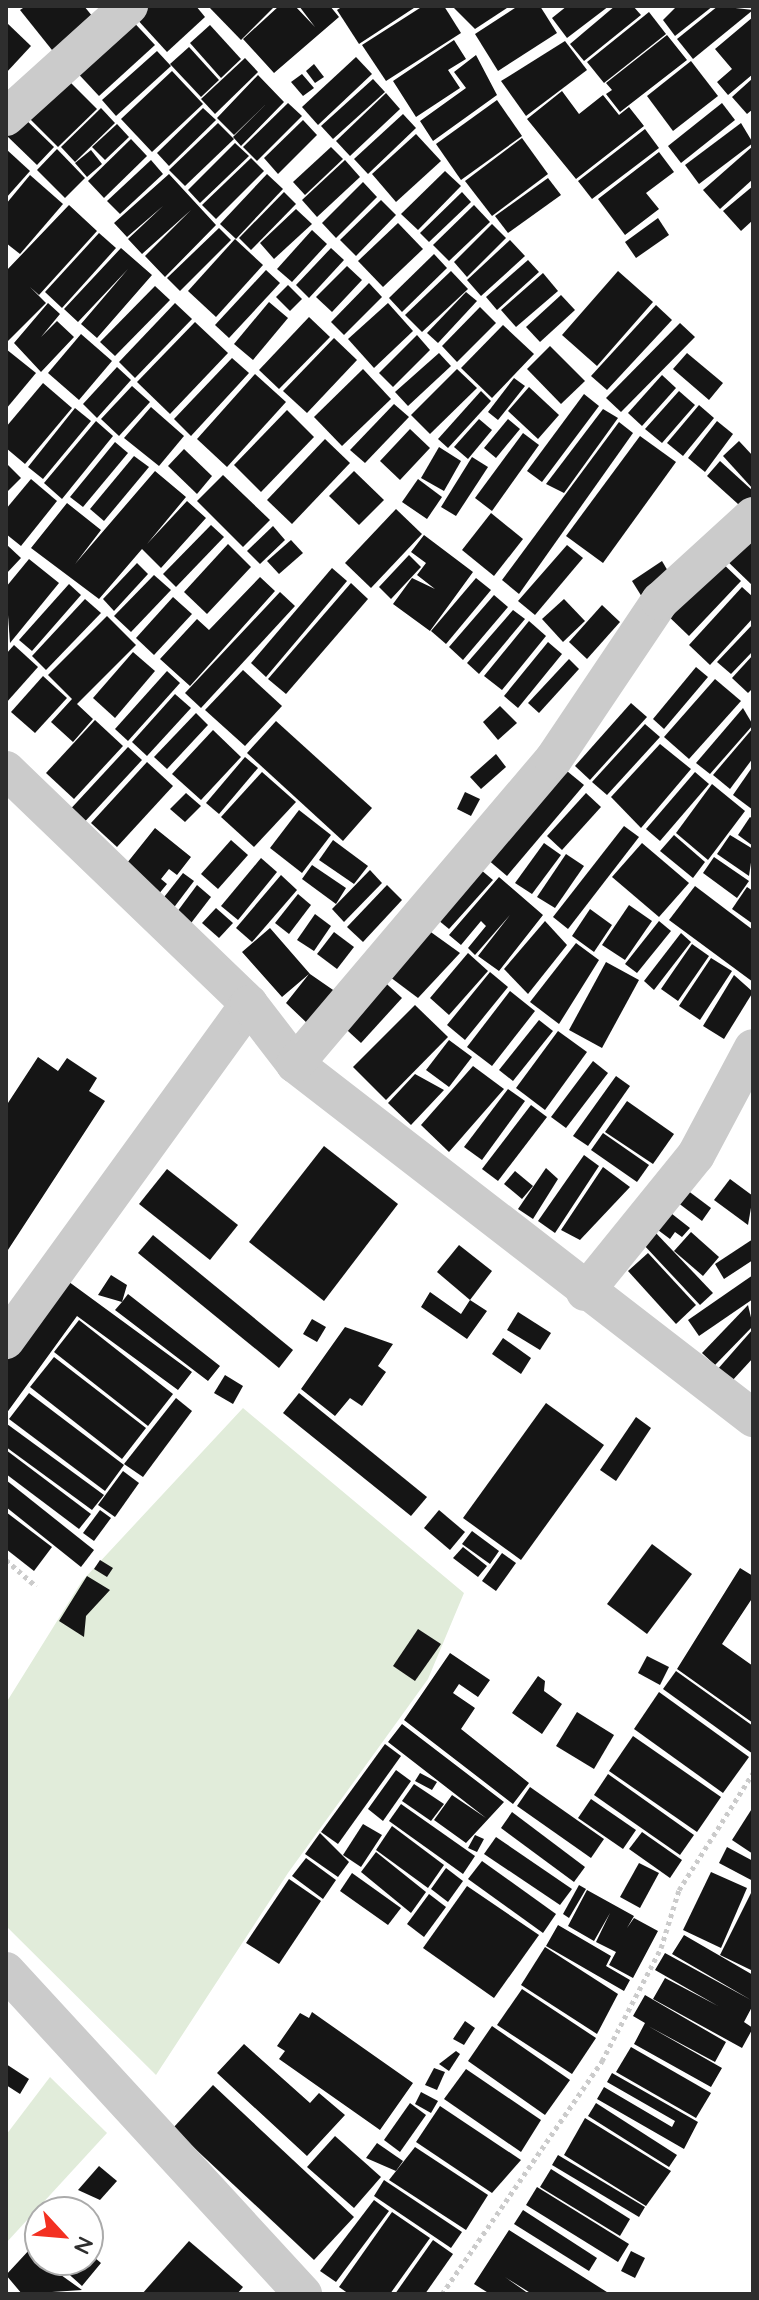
<!DOCTYPE html>
<html>
<head>
<meta charset="utf-8">
<style>
	body { margin:0 }
	#map { position:relative; width:759px; height:2300px; overflow:hidden; background:#fff; font-family:Quicksand,sans-serif }
	div>[style] { position:absolute }
	[style*='--x'] { left:calc(var(--x)*1px); top:calc(var(--y)*1px); width:calc(var(--w)*1px); rotate:calc(var(--a)*1deg) }
	.green>* { inset:0; background:#e1ecda }
	.building>* { inset:0; background:#151515 }
	.path>* { height:5px; margin-top:-2.5px; transform-origin:0; background:repeating-linear-gradient(90deg,#cbcbcb 0 4px,transparent 0 8px) }
	.minor>* { height:38px; margin:-19px; padding:0 19px; transform-origin:19px; border-radius:19px; background:#cbcbcb }
	span { translate:-50% -50%; white-space:nowrap; text-align:center; line-height:1.15; -webkit-text-stroke:8px #fff; paint-order:stroke }
	.frame { position:absolute; inset:0; border:8px solid #2e2e2e; pointer-events:none }
	.north { position:absolute; left:24px; top:2196px; width:80px; height:80px; box-sizing:border-box; background:#fff; border:2px solid #ababab; border-radius:50%; rotate:116deg; font-size:22px; font-weight:700; line-height:32px; text-align:center; color:#2e2e2e }
	.north::after { content:''; display:block; margin:auto; width:28px; height:36px; background:#f33021; clip-path:polygon(50% 0,100% 100%,50% 72%,0 100%) }
</style>
</head>
<body>
<div id="map">
	<div class="green">
		<i style="clip-path:polygon(243px 1408px,464px 1593px,428px 1679px,288px 1873px,156px 2075px,6px 1926px,6px 1703px,82px 1581px)"></i>
		<i style="clip-path:polygon(50px 2077px,107px 2133px,6px 2243px,6px 2135px)"></i>
	</div>
	<div class="building">
		<i style="clip-path:polygon(26px 6px,84px 6px,97px 22px,56px 55px,20px 10px)"></i>
		<i style="clip-path:polygon(147px 6px,196px 6px,205px 17px,167px 52px,135px 17px)"></i>
		<i style="clip-path:polygon(208px 6px,275px 6px,241px 40px)"></i>
		<i style="clip-path:polygon(279px 6px,295px 6px,315px 27px,299px 6px,330px 6px,339px 17px,274px 73px,243px 39px)"></i>
		<i style="clip-path:polygon(343px 6px,417px 6px,359px 44px,337px 10px)"></i>
		<i style="clip-path:polygon(423px 6px,444px 6px,461px 33px,386px 81px,362px 45px)"></i>
		<i style="clip-path:polygon(452px 6px,510px 6px,475px 29px)"></i>
		<i style="clip-path:polygon(518px 6px,540px 6px,557px 33px,498px 71px,475px 34px)"></i>
		<i style="clip-path:polygon(567px 6px,609px 6px,567px 38px,552px 18px)"></i>
		<i style="clip-path:polygon(615px 6px,633px 6px,641px 15px,584px 61px,570px 44px)"></i>
		<i style="clip-path:polygon(677px 6px,713px 6px,675px 36px,663px 20px)"></i>
		<i style="clip-path:polygon(718px 6px,753px 10px,693px 59px,677px 39px)"></i>
		<i style="clip-path:polygon(649px 12px,666px 34px,604px 83px,587px 62px)"></i>
		<i style="clip-path:polygon(127px 15px,155px 45px,99px 96px,71px 66px)"></i>
		<i style="clip-path:polygon(753px 17px,753px 74px,728px 95px,717px 82px,732px 69px,715px 49px)"></i>
		<i style="clip-path:polygon(6px 22px,31px 46px,6px 73px)"></i>
		<i style="clip-path:polygon(210px 25px,241px 59px,221px 78px,190px 43px)"></i>
		<i style="clip-path:polygon(667px 35px,687px 60px,620px 112px,606px 94px,612px 90px,606px 83px)"></i>
		<i style="clip-path:polygon(454px 40px,466px 59px,448px 70px,460px 88px,416px 117px,393px 81px)"></i>
		<i style="clip-path:polygon(565px 41px,587px 70px,526px 116px,501px 81px)"></i>
		<i style="clip-path:polygon(189px 47px,219px 80px,201px 97px,170px 64px)"></i>
		<i style="clip-path:polygon(157px 51px,171px 66px,116px 116px,102px 100px)"></i>
		<i style="clip-path:polygon(476px 55px,497px 95px,433px 141px,420px 121px,466px 88px,454px 72px)"></i>
		<i style="clip-path:polygon(356px 57px,372px 74px,318px 125px,302px 107px)"></i>
		<i style="clip-path:polygon(245px 58px,258px 72px,215px 114px,201px 99px)"></i>
		<i style="clip-path:polygon(691px 61px,718px 96px,673px 131px,647px 96px)"></i>
		<i style="clip-path:polygon(314px 64px,324px 77px,315px 83px,306px 71px)"></i>
		<i style="clip-path:polygon(172px 71px,203px 104px,152px 152px,121px 119px)"></i>
		<i style="clip-path:polygon(302px 74px,314px 88px,303px 96px,291px 82px)"></i>
		<i style="clip-path:polygon(258px 75px,284px 102px,241px 146px,233px 137px,266px 104px,234px 135px,217px 118px)"></i>
		<i style="clip-path:polygon(65px 77px,97px 109px,58px 147px,26px 115px)"></i>
		<i style="clip-path:polygon(753px 78px,753px 109px,747px 114px,732px 97px)"></i>
		<i style="clip-path:polygon(373px 79px,385px 92px,333px 139px,321px 126px)"></i>
		<i style="clip-path:polygon(562px 91px,579px 114px,603px 95px,619px 115px,629px 107px,644px 126px,576px 179px,527px 119px)"></i>
		<i style="clip-path:polygon(386px 93px,400px 109px,350px 156px,336px 141px)"></i>
		<i style="clip-path:polygon(497px 100px,522px 136px,461px 180px,436px 144px)"></i>
		<i style="clip-path:polygon(288px 103px,302px 116px,257px 161px,243px 147px)"></i>
		<i style="clip-path:polygon(722px 103px,735px 120px,681px 163px,668px 146px)"></i>
		<i style="clip-path:polygon(101px 108px,115px 123px,75px 162px,61px 147px)"></i>
		<i style="clip-path:polygon(203px 108px,216px 120px,169px 166px,157px 153px)"></i>
		<i style="clip-path:polygon(403px 114px,416px 128px,368px 174px,354px 159px)"></i>
		<i style="clip-path:polygon(22px 116px,54px 147px,37px 165px,6px 135px)"></i>
		<i style="clip-path:polygon(303px 120px,317px 135px,278px 174px,264px 158px)"></i>
		<i style="clip-path:polygon(218px 123px,234px 139px,185px 186px,169px 170px)"></i>
		<i style="clip-path:polygon(741px 123px,753px 143px,699px 184px,685px 165px)"></i>
		<i style="clip-path:polygon(117px 124px,129px 137px,105px 160px,92px 147px)"></i>
		<i style="clip-path:polygon(645px 129px,659px 148px,592px 199px,578px 181px)"></i>
		<i style="clip-path:polygon(416px 134px,441px 161px,396px 202px,372px 174px)"></i>
		<i style="clip-path:polygon(522px 138px,548px 174px,492px 216px,465px 181px)"></i>
		<i style="clip-path:polygon(131px 139px,147px 156px,104px 198px,88px 181px)"></i>
		<i style="clip-path:polygon(235px 143px,249px 156px,200px 203px,188px 190px)"></i>
		<i style="clip-path:polygon(753px 146px,753px 179px,720px 209px,703px 190px)"></i>
		<i style="clip-path:polygon(331px 147px,343px 159px,305px 195px,293px 182px)"></i>
		<i style="clip-path:polygon(6px 149px,30px 171px,6px 198px)"></i>
		<i style="clip-path:polygon(57px 149px,85px 178px,65px 198px,37px 170px)"></i>
		<i style="clip-path:polygon(91px 150px,102px 164px,87px 177px,75px 163px)"></i>
		<i style="clip-path:polygon(659px 152px,674px 172px,646px 193px,659px 209px,625px 235px,598px 199px)"></i>
		<i style="clip-path:polygon(251px 158px,264px 171px,216px 219px,202px 205px)"></i>
		<i style="clip-path:polygon(151px 160px,163px 174px,120px 214px,107px 201px)"></i>
		<i style="clip-path:polygon(345px 160px,360px 177px,317px 217px,302px 200px)"></i>
		<i style="clip-path:polygon(445px 171px,461px 186px,418px 230px,401px 214px)"></i>
		<i style="clip-path:polygon(169px 174px,216px 225px,165px 277px,145px 256px,191px 210px,142px 254px,128px 239px,163px 206px,127px 237px,114px 223px)"></i>
		<i style="clip-path:polygon(267px 174px,283px 189px,236px 239px,220px 224px)"></i>
		<i style="clip-path:polygon(30px 175px,63px 204px,20px 254px,6px 243px,6px 204px)"></i>
		<i style="clip-path:polygon(548px 178px,561px 195px,508px 233px,495px 216px)"></i>
		<i style="clip-path:polygon(363px 182px,377px 197px,336px 238px,322px 223px)"></i>
		<i style="clip-path:polygon(753px 186px,753px 220px,741px 231px,723px 211px)"></i>
		<i style="clip-path:polygon(284px 192px,296px 204px,251px 250px,239px 238px)"></i>
		<i style="clip-path:polygon(462px 192px,471px 202px,429px 242px,420px 233px)"></i>
		<i style="clip-path:polygon(381px 200px,396px 215px,356px 256px,340px 240px)"></i>
		<i style="clip-path:polygon(69px 205px,97px 231px,39px 295px,30px 287px,46px 303px,6px 343px,6px 271px)"></i>
		<i style="clip-path:polygon(474px 205px,490px 222px,449px 261px,433px 245px)"></i>
		<i style="clip-path:polygon(296px 209px,312px 224px,274px 259px,260px 243px)"></i>
		<i style="clip-path:polygon(658px 218px,669px 235px,636px 258px,625px 242px)"></i>
		<i style="clip-path:polygon(398px 223px,423px 249px,383px 287px,358px 261px)"></i>
		<i style="clip-path:polygon(492px 224px,506px 238px,467px 277px,454px 262px)"></i>
		<i style="clip-path:polygon(219px 228px,231px 240px,180px 291px,167px 278px)"></i>
		<i style="clip-path:polygon(312px 230px,327px 244px,292px 282px,277px 269px)"></i>
		<i style="clip-path:polygon(99px 233px,116px 248px,62px 308px,45px 292px)"></i>
		<i style="clip-path:polygon(235px 239px,263px 265px,216px 317px,188px 291px)"></i>
		<i style="clip-path:polygon(510px 240px,525px 256px,481px 296px,467px 280px)"></i>
		<i style="clip-path:polygon(121px 248px,152px 275px,97px 338px,81px 324px,128px 269px,78px 322px,64px 309px)"></i>
		<i style="clip-path:polygon(331px 248px,344px 260px,309px 298px,296px 285px)"></i>
		<i style="clip-path:polygon(434px 254px,447px 268px,402px 312px,389px 298px)"></i>
		<i style="clip-path:polygon(528px 260px,539px 272px,497px 310px,486px 297px)"></i>
		<i style="clip-path:polygon(347px 266px,362px 280px,332px 312px,316px 297px)"></i>
		<i style="clip-path:polygon(266px 270px,280px 283px,229px 338px,215px 325px)"></i>
		<i style="clip-path:polygon(451px 271px,468px 289px,422px 332px,405px 315px)"></i>
		<i style="clip-path:polygon(618px 271px,653px 302px,597px 366px,562px 335px)"></i>
		<i style="clip-path:polygon(543px 273px,558px 291px,516px 327px,501px 310px)"></i>
		<i style="clip-path:polygon(369px 283px,382px 297px,344px 335px,331px 322px)"></i>
		<i style="clip-path:polygon(288px 285px,302px 299px,290px 311px,276px 297px)"></i>
		<i style="clip-path:polygon(155px 286px,170px 300px,115px 356px,100px 342px)"></i>
		<i style="clip-path:polygon(466px 292px,477px 301px,438px 343px,427px 333px)"></i>
		<i style="clip-path:polygon(561px 295px,575px 310px,540px 342px,526px 327px)"></i>
		<i style="clip-path:polygon(269px 302px,288px 318px,253px 360px,234px 344px)"></i>
		<i style="clip-path:polygon(48px 303px,60px 314px,41px 337px,57px 321px,74px 337px,41px 372px,14px 343px)"></i>
		<i style="clip-path:polygon(175px 303px,192px 319px,135px 378px,119px 362px)"></i>
		<i style="clip-path:polygon(388px 303px,413px 331px,374px 368px,348px 339px)"></i>
		<i style="clip-path:polygon(656px 305px,672px 320px,607px 390px,591px 376px)"></i>
		<i style="clip-path:polygon(480px 307px,496px 323px,457px 362px,442px 346px)"></i>
		<i style="clip-path:polygon(309px 317px,330px 337px,279px 389px,259px 370px)"></i>
		<i style="clip-path:polygon(195px 322px,228px 353px,170px 414px,137px 382px)"></i>
		<i style="clip-path:polygon(680px 323px,695px 337px,621px 412px,606px 398px)"></i>
		<i style="clip-path:polygon(503px 325px,534px 354px,492px 398px,461px 368px)"></i>
		<i style="clip-path:polygon(81px 334px,112px 361px,79px 400px,48px 373px)"></i>
		<i style="clip-path:polygon(417px 335px,430px 350px,393px 387px,379px 373px)"></i>
		<i style="clip-path:polygon(334px 338px,357px 360px,307px 413px,283px 391px)"></i>
		<i style="clip-path:polygon(550px 346px,585px 381px,561px 404px,527px 369px)"></i>
		<i style="clip-path:polygon(6px 349px,36px 373px,6px 409px)"></i>
		<i style="clip-path:polygon(439px 353px,451px 366px,408px 406px,395px 392px)"></i>
		<i style="clip-path:polygon(687px 353px,723px 383px,709px 400px,673px 369px)"></i>
		<i style="clip-path:polygon(232px 358px,249px 373px,191px 436px,174px 419px)"></i>
		<i style="clip-path:polygon(117px 367px,131px 380px,97px 418px,83px 404px)"></i>
		<i style="clip-path:polygon(363px 369px,391px 399px,342px 446px,314px 417px)"></i>
		<i style="clip-path:polygon(457px 369px,477px 388px,430px 434px,411px 415px)"></i>
		<i style="clip-path:polygon(255px 374px,286px 402px,227px 467px,197px 439px)"></i>
		<i style="clip-path:polygon(662px 375px,676px 388px,642px 426px,628px 413px)"></i>
		<i style="clip-path:polygon(514px 378px,525px 386px,498px 420px,488px 412px)"></i>
		<i style="clip-path:polygon(43px 383px,72px 408px,25px 464px,6px 448px,6px 427px)"></i>
		<i style="clip-path:polygon(132px 386px,150px 402px,119px 436px,101px 419px)"></i>
		<i style="clip-path:polygon(529px 387px,559px 415px,538px 439px,508px 411px)"></i>
		<i style="clip-path:polygon(481px 391px,491px 401px,448px 448px,438px 439px)"></i>
		<i style="clip-path:polygon(679px 391px,695px 405px,662px 443px,645px 429px)"></i>
		<i style="clip-path:polygon(584px 394px,599px 406px,542px 482px,527px 471px)"></i>
		<i style="clip-path:polygon(394px 404px,409px 417px,365px 463px,350px 450px)"></i>
		<i style="clip-path:polygon(699px 405px,714px 418px,683px 456px,667px 443px)"></i>
		<i style="clip-path:polygon(151px 407px,184px 436px,159px 466px,124px 438px)"></i>
		<i style="clip-path:polygon(75px 408px,91px 421px,43px 479px,28px 467px)"></i>
		<i style="clip-path:polygon(603px 409px,618px 418px,564px 493px,546px 484px)"></i>
		<i style="clip-path:polygon(287px 410px,314px 437px,261px 492px,234px 465px)"></i>
		<i style="clip-path:polygon(479px 419px,492px 430px,468px 459px,454px 447px)"></i>
		<i style="clip-path:polygon(508px 419px,520px 429px,496px 458px,484px 448px)"></i>
		<i style="clip-path:polygon(96px 421px,113px 436px,62px 499px,44px 483px)"></i>
		<i style="clip-path:polygon(717px 421px,733px 434px,705px 472px,688px 458px)"></i>
		<i style="clip-path:polygon(619px 422px,633px 433px,519px 594px,502px 580px)"></i>
		<i style="clip-path:polygon(410px 429px,430px 448px,400px 480px,380px 461px)"></i>
		<i style="clip-path:polygon(523px 433px,539px 445px,492px 511px,475px 498px)"></i>
		<i style="clip-path:polygon(640px 436px,676px 462px,603px 563px,566px 536px)"></i>
		<i style="clip-path:polygon(325px 439px,350px 463px,292px 524px,267px 500px)"></i>
		<i style="clip-path:polygon(739px 441px,753px 456px,753px 489px,723px 456px)"></i>
		<i style="clip-path:polygon(115px 442px,128px 453px,83px 507px,70px 497px)"></i>
		<i style="clip-path:polygon(439px 447px,461px 461px,444px 491px,421px 478px)"></i>
		<i style="clip-path:polygon(184px 449px,212px 476px,197px 494px,168px 466px)"></i>
		<i style="clip-path:polygon(134px 456px,149px 467px,104px 521px,90px 509px)"></i>
		<i style="clip-path:polygon(472px 457px,488px 467px,456px 516px,441px 507px)"></i>
		<i style="clip-path:polygon(720px 461px,753px 491px,748px 513px,707px 476px)"></i>
		<i style="clip-path:polygon(6px 463px,21px 478px,6px 493px)"></i>
		<i style="clip-path:polygon(155px 471px,186px 497px,147px 544px,187px 501px,206px 518px,161px 568px,142px 549px,99px 599px,31px 548px,67px 503px,101px 530px,75px 564px)"></i>
		<i style="clip-path:polygon(354px 471px,384px 500px,359px 525px,329px 496px)"></i>
		<i style="clip-path:polygon(223px 475px,270px 520px,243px 547px,197px 501px)"></i>
		<i style="clip-path:polygon(31px 479px,57px 501px,21px 546px,6px 534px,6px 509px)"></i>
		<i style="clip-path:polygon(418px 479px,442px 497px,427px 519px,402px 502px)"></i>
		<i style="clip-path:polygon(396px 509px,422px 534px,371px 588px,345px 563px)"></i>
		<i style="clip-path:polygon(491px 513px,523px 539px,494px 576px,462px 550px)"></i>
		<i style="clip-path:polygon(211px 525px,224px 537px,176px 587px,163px 574px)"></i>
		<i style="clip-path:polygon(273px 526px,285px 540px,260px 564px,247px 551px)"></i>
		<i style="clip-path:polygon(753px 526px,753px 586px,723px 557px)"></i>
		<i style="clip-path:polygon(424px 535px,473px 572px,430px 631px,393px 604px,412px 578px,435px 589px,417px 575px,426px 563px,411px 552px)"></i>
		<i style="clip-path:polygon(291px 540px,303px 553px,279px 574px,267px 561px)"></i>
		<i style="clip-path:polygon(6px 544px,21px 558px,6px 574px)"></i>
		<i style="clip-path:polygon(228px 544px,251px 567px,207px 614px,184px 592px)"></i>
		<i style="clip-path:polygon(567px 545px,583px 558px,535px 615px,518px 601px)"></i>
		<i style="clip-path:polygon(409px 555px,421px 567px,391px 599px,379px 587px)"></i>
		<i style="clip-path:polygon(716px 557px,741px 581px,689px 636px,664px 612px)"></i>
		<i style="clip-path:polygon(29px 559px,59px 583px,10px 643px,6px 587px)"></i>
		<i style="clip-path:polygon(662px 561px,672px 578px,642px 597px,632px 581px)"></i>
		<i style="clip-path:polygon(137px 563px,148px 574px,114px 611px,103px 599px)"></i>
		<i style="clip-path:polygon(332px 568px,347px 581px,266px 677px,251px 663px)"></i>
		<i style="clip-path:polygon(154px 575px,171px 590px,131px 632px,114px 616px)"></i>
		<i style="clip-path:polygon(260px 577px,275px 591px,190px 686px,160px 659px,197px 619px,209px 630px)"></i>
		<i style="clip-path:polygon(476px 578px,491px 590px,446px 644px,431px 631px)"></i>
		<i style="clip-path:polygon(351px 583px,368px 599px,286px 694px,268px 679px)"></i>
		<i style="clip-path:polygon(69px 584px,81px 595px,32px 651px,19px 640px)"></i>
		<i style="clip-path:polygon(742px 587px,753px 597px,753px 618px,710px 665px,689px 645px)"></i>
		<i style="clip-path:polygon(280px 592px,295px 606px,201px 708px,185px 693px)"></i>
		<i style="clip-path:polygon(494px 595px,508px 607px,463px 660px,449px 647px)"></i>
		<i style="clip-path:polygon(173px 597px,192px 614px,154px 655px,136px 638px)"></i>
		<i style="clip-path:polygon(85px 599px,101px 613px,46px 670px,32px 656px)"></i>
		<i style="clip-path:polygon(564px 599px,585px 621px,563px 642px,542px 619px)"></i>
		<i style="clip-path:polygon(602px 605px,620px 622px,587px 659px,569px 642px)"></i>
		<i style="clip-path:polygon(513px 610px,525px 619px,479px 674px,467px 663px)"></i>
		<i style="clip-path:polygon(107px 616px,136px 645px,77px 704px,93px 719px,73px 742px,51px 722px,72px 699px,48px 675px)"></i>
		<i style="clip-path:polygon(529px 621px,546px 636px,502px 690px,484px 676px)"></i>
		<i style="clip-path:polygon(753px 624px,753px 651px,731px 674px,717px 662px)"></i>
		<i style="clip-path:polygon(548px 642px,562px 654px,518px 708px,504px 696px)"></i>
		<i style="clip-path:polygon(14px 645px,38px 667px,6px 703px,6px 654px)"></i>
		<i style="clip-path:polygon(133px 652px,155px 671px,115px 718px,93px 698px)"></i>
		<i style="clip-path:polygon(753px 655px,753px 688px,748px 693px,732px 678px)"></i>
		<i style="clip-path:polygon(569px 659px,579px 669px,539px 713px,528px 703px)"></i>
		<i style="clip-path:polygon(696px 667px,708px 677px,664px 729px,653px 719px)"></i>
		<i style="clip-path:polygon(243px 670px,282px 706px,245px 746px,205px 710px)"></i>
		<i style="clip-path:polygon(167px 671px,180px 683px,128px 741px,115px 729px)"></i>
		<i style="clip-path:polygon(43px 676px,67px 698px,35px 733px,11px 712px)"></i>
		<i style="clip-path:polygon(715px 679px,741px 701px,689px 759px,664px 737px)"></i>
		<i style="clip-path:polygon(175px 694px,191px 708px,147px 756px,132px 742px)"></i>
		<i style="clip-path:polygon(631px 703px,647px 717px,590px 780px,575px 766px)"></i>
		<i style="clip-path:polygon(500px 706px,517px 723px,498px 740px,483px 722px)"></i>
		<i style="clip-path:polygon(743px 708px,753px 725px,710px 774px,696px 763px)"></i>
		<i style="clip-path:polygon(196px 713px,208px 725px,167px 769px,154px 757px)"></i>
		<i style="clip-path:polygon(95px 720px,123px 746px,74px 799px,46px 773px)"></i>
		<i style="clip-path:polygon(276px 721px,372px 808px,343px 841px,247px 753px)"></i>
		<i style="clip-path:polygon(645px 724px,660px 737px,607px 795px,592px 782px)"></i>
		<i style="clip-path:polygon(753px 728px,753px 758px,730px 789px,713px 775px)"></i>
		<i style="clip-path:polygon(213px 730px,241px 757px,201px 800px,172px 774px)"></i>
		<i style="clip-path:polygon(660px 744px,691px 769px,641px 828px,611px 797px)"></i>
		<i style="clip-path:polygon(128px 747px,142px 760px,79px 828px,65px 815px)"></i>
		<i style="clip-path:polygon(496px 754px,506px 767px,481px 789px,470px 777px)"></i>
		<i style="clip-path:polygon(245px 757px,258px 768px,219px 814px,206px 803px)"></i>
		<i style="clip-path:polygon(147px 762px,173px 786px,117px 847px,91px 823px)"></i>
		<i style="clip-path:polygon(556px 762px,584px 785px,507px 876px,480px 853px)"></i>
		<i style="clip-path:polygon(753px 766px,753px 810px,733px 795px)"></i>
		<i style="clip-path:polygon(262px 772px,296px 802px,254px 847px,221px 817px)"></i>
		<i style="clip-path:polygon(695px 772px,709px 784px,660px 841px,646px 829px)"></i>
		<i style="clip-path:polygon(712px 784px,745px 811px,708px 860px,676px 833px)"></i>
		<i style="clip-path:polygon(465px 792px,480px 799px,471px 816px,457px 809px)"></i>
		<i style="clip-path:polygon(186px 793px,201px 806px,185px 822px,170px 809px)"></i>
		<i style="clip-path:polygon(586px 793px,601px 807px,562px 850px,547px 836px)"></i>
		<i style="clip-path:polygon(299px 810px,331px 835px,302px 873px,270px 848px)"></i>
		<i style="clip-path:polygon(750px 817px,753px 819px,753px 846px,738px 835px)"></i>
		<i style="clip-path:polygon(624px 826px,639px 837px,568px 929px,553px 917px)"></i>
		<i style="clip-path:polygon(155px 828px,191px 857px,177px 875px,169px 869px,161px 879px,167px 884px,153px 901px,119px 873px)"></i>
		<i style="clip-path:polygon(674px 835px,705px 862px,693px 878px,660px 851px)"></i>
		<i style="clip-path:polygon(730px 835px,753px 849px,749px 876px,717px 854px)"></i>
		<i style="clip-path:polygon(231px 840px,248px 855px,218px 889px,201px 874px)"></i>
		<i style="clip-path:polygon(333px 840px,368px 866px,354px 884px,319px 860px)"></i>
		<i style="clip-path:polygon(544px 843px,561px 855px,532px 894px,515px 883px)"></i>
		<i style="clip-path:polygon(642px 843px,689px 883px,659px 917px,612px 877px)"></i>
		<i style="clip-path:polygon(566px 854px,584px 866px,555px 908px,537px 897px)"></i>
		<i style="clip-path:polygon(714px 857px,749px 881px,737px 898px,703px 873px)"></i>
		<i style="clip-path:polygon(261px 858px,277px 872px,238px 920px,221px 906px)"></i>
		<i style="clip-path:polygon(474px 864px,493px 880px,449px 929px,432px 915px)"></i>
		<i style="clip-path:polygon(312px 865px,346px 888px,336px 904px,302px 879px)"></i>
		<i style="clip-path:polygon(370px 870px,382px 883px,344px 922px,332px 909px)"></i>
		<i style="clip-path:polygon(183px 873px,194px 881px,172px 910px,161px 901px)"></i>
		<i style="clip-path:polygon(281px 875px,297px 890px,252px 942px,236px 928px)"></i>
		<i style="clip-path:polygon(499px 877px,543px 915px,499px 971px,478px 956px,510px 915px,475px 955px,468px 948px,486px 926px,481px 921px,461px 945px,449px 935px)"></i>
		<i style="clip-path:polygon(197px 885px,211px 897px,188px 927px,174px 916px)"></i>
		<i style="clip-path:polygon(387px 885px,402px 900px,363px 942px,347px 927px)"></i>
		<i style="clip-path:polygon(695px 886px,753px 930px,753px 982px,669px 920px)"></i>
		<i style="clip-path:polygon(747px 887px,753px 891px,753px 924px,732px 909px)"></i>
		<i style="clip-path:polygon(298px 894px,311px 905px,289px 934px,275px 923px)"></i>
		<i style="clip-path:polygon(629px 905px,652px 921px,625px 960px,602px 945px)"></i>
		<i style="clip-path:polygon(216px 908px,233px 923px,219px 938px,202px 923px)"></i>
		<i style="clip-path:polygon(590px 909px,612px 925px,594px 952px,572px 936px)"></i>
		<i style="clip-path:polygon(315px 914px,331px 926px,314px 951px,297px 940px)"></i>
		<i style="clip-path:polygon(545px 921px,567px 945px,528px 994px,504px 969px)"></i>
		<i style="clip-path:polygon(659px 921px,671px 931px,637px 973px,625px 964px)"></i>
		<i style="clip-path:polygon(421px 925px,460px 953px,418px 998px,382px 971px)"></i>
		<i style="clip-path:polygon(270px 928px,310px 974px,336px 992px,308px 1024px,286px 1003px,309px 974px,282px 997px,242px 952px)"></i>
		<i style="clip-path:polygon(334px 932px,354px 947px,337px 969px,317px 954px)"></i>
		<i style="clip-path:polygon(681px 933px,691px 942px,654px 990px,644px 981px)"></i>
		<i style="clip-path:polygon(576px 943px,599px 960px,559px 1024px,530px 1002px)"></i>
		<i style="clip-path:polygon(692px 944px,709px 956px,678px 1001px,661px 989px)"></i>
		<i style="clip-path:polygon(468px 953px,488px 971px,449px 1015px,430px 998px)"></i>
		<i style="clip-path:polygon(711px 958px,732px 971px,700px 1020px,679px 1006px)"></i>
		<i style="clip-path:polygon(606px 962px,639px 980px,602px 1048px,569px 1030px)"></i>
		<i style="clip-path:polygon(490px 972px,508px 987px,465px 1040px,447px 1025px)"></i>
		<i style="clip-path:polygon(377px 975px,402px 998px,361px 1043px,336px 1020px)"></i>
		<i style="clip-path:polygon(734px 975px,753px 992px,724px 1039px,703px 1026px)"></i>
		<i style="clip-path:polygon(510px 991px,535px 1011px,492px 1066px,467px 1047px)"></i>
		<i style="clip-path:polygon(415px 1005px,448px 1037px,386px 1100px,353px 1067px)"></i>
		<i style="clip-path:polygon(539px 1020px,553px 1031px,513px 1081px,499px 1070px)"></i>
		<i style="clip-path:polygon(558px 1031px,587px 1052px,545px 1110px,516px 1088px)"></i>
		<i style="clip-path:polygon(449px 1040px,472px 1057px,449px 1087px,426px 1070px)"></i>
		<i style="clip-path:polygon(38px 1057px,58px 1071px,67px 1058px,97px 1078px,89px 1091px,105px 1101px,6px 1253px,6px 1106px)"></i>
		<i style="clip-path:polygon(593px 1061px,608px 1073px,566px 1128px,551px 1117px)"></i>
		<i style="clip-path:polygon(473px 1066px,504px 1089px,449px 1152px,421px 1125px)"></i>
		<i style="clip-path:polygon(415px 1074px,444px 1090px,411px 1125px,388px 1103px)"></i>
		<i style="clip-path:polygon(616px 1076px,630px 1086px,588px 1146px,573px 1136px)"></i>
		<i style="clip-path:polygon(508px 1089px,525px 1101px,482px 1160px,464px 1147px)"></i>
		<i style="clip-path:polygon(627px 1101px,674px 1134px,653px 1164px,605px 1132px)"></i>
		<i style="clip-path:polygon(531px 1105px,547px 1117px,498px 1181px,482px 1169px)"></i>
		<i style="clip-path:polygon(603px 1133px,649px 1165px,637px 1182px,591px 1150px)"></i>
		<i style="clip-path:polygon(324px 1146px,398px 1204px,324px 1301px,249px 1242px)"></i>
		<i style="clip-path:polygon(584px 1155px,599px 1166px,555px 1233px,538px 1221px)"></i>
		<i style="clip-path:polygon(603px 1167px,630px 1187px,580px 1240px,561px 1230px)"></i>
		<i style="clip-path:polygon(546px 1168px,558px 1179px,533px 1219px,518px 1209px)"></i>
		<i style="clip-path:polygon(167px 1169px,238px 1225px,210px 1260px,139px 1204px)"></i>
		<i style="clip-path:polygon(515px 1171px,533px 1186px,522px 1199px,504px 1184px)"></i>
		<i style="clip-path:polygon(730px 1179px,753px 1196px,748px 1225px,714px 1200px)"></i>
		<i style="clip-path:polygon(687px 1190px,711px 1208px,702px 1221px,677px 1202px)"></i>
		<i style="clip-path:polygon(667px 1210px,690px 1228px,682px 1237px,675px 1232px,670px 1239px,654px 1227px)"></i>
		<i style="clip-path:polygon(654px 1231px,713px 1293px,700px 1305px,642px 1243px)"></i>
		<i style="clip-path:polygon(691px 1232px,719px 1257px,703px 1276px,674px 1251px)"></i>
		<i style="clip-path:polygon(153px 1235px,293px 1350px,279px 1368px,138px 1253px)"></i>
		<i style="clip-path:polygon(753px 1239px,753px 1260px,724px 1279px,715px 1264px)"></i>
		<i style="clip-path:polygon(459px 1245px,492px 1271px,470px 1300px,437px 1272px)"></i>
		<i style="clip-path:polygon(648px 1253px,696px 1305px,676px 1324px,628px 1271px)"></i>
		<i style="clip-path:polygon(111px 1275px,127px 1285px,122px 1302px,128px 1294px,220px 1366px,208px 1381px,115px 1310px,122px 1302px,98px 1295px)"></i>
		<i style="clip-path:polygon(753px 1275px,753px 1299px,699px 1336px,688px 1320px)"></i>
		<i style="clip-path:polygon(65px 1279px,192px 1372px,178px 1390px,77px 1316px,6px 1414px,6px 1361px)"></i>
		<i style="clip-path:polygon(430px 1292px,461px 1314px,470px 1300px,487px 1311px,467px 1339px,421px 1307px)"></i>
		<i style="clip-path:polygon(748px 1305px,753px 1326px,715px 1365px,702px 1353px)"></i>
		<i style="clip-path:polygon(518px 1312px,551px 1333px,540px 1350px,507px 1330px)"></i>
		<i style="clip-path:polygon(312px 1319px,326px 1327px,317px 1342px,303px 1334px)"></i>
		<i style="clip-path:polygon(79px 1320px,173px 1394px,148px 1426px,54px 1352px)"></i>
		<i style="clip-path:polygon(345px 1327px,393px 1344px,378px 1366px,386px 1372px,362px 1406px,350px 1398px,335px 1416px,301px 1389px)"></i>
		<i style="clip-path:polygon(753px 1329px,753px 1358px,731px 1382px,717px 1370px)"></i>
		<i style="clip-path:polygon(503px 1338px,531px 1358px,521px 1374px,492px 1354px)"></i>
		<i style="clip-path:polygon(54px 1357px,146px 1428px,122px 1459px,30px 1387px)"></i>
		<i style="clip-path:polygon(225px 1375px,243px 1386px,233px 1404px,214px 1393px)"></i>
		<i style="clip-path:polygon(29px 1393px,124px 1465px,105px 1491px,9px 1419px)"></i>
		<i style="clip-path:polygon(299px 1393px,427px 1497px,411px 1516px,283px 1413px)"></i>
		<i style="clip-path:polygon(176px 1398px,192px 1411px,143px 1477px,124px 1464px)"></i>
		<i style="clip-path:polygon(546px 1403px,604px 1445px,521px 1560px,463px 1518px)"></i>
		<i style="clip-path:polygon(636px 1417px,651px 1428px,616px 1481px,600px 1470px)"></i>
		<i style="clip-path:polygon(7px 1424px,104px 1495px,92px 1510px,6px 1447px)"></i>
		<i style="clip-path:polygon(6px 1450px,91px 1514px,79px 1529px,6px 1474px)"></i>
		<i style="clip-path:polygon(123px 1471px,139px 1483px,115px 1517px,98px 1505px)"></i>
		<i style="clip-path:polygon(6px 1480px,94px 1550px,81px 1567px,6px 1507px)"></i>
		<i style="clip-path:polygon(100px 1510px,111px 1518px,94px 1541px,83px 1533px)"></i>
		<i style="clip-path:polygon(439px 1510px,465px 1532px,450px 1550px,424px 1528px)"></i>
		<i style="clip-path:polygon(6px 1512px,52px 1547px,34px 1571px,6px 1549px)"></i>
		<i style="clip-path:polygon(472px 1531px,499px 1551px,490px 1564px,462px 1544px)"></i>
		<i style="clip-path:polygon(652px 1544px,692px 1574px,647px 1634px,607px 1604px)"></i>
		<i style="clip-path:polygon(463px 1547px,487px 1566px,478px 1577px,453px 1558px)"></i>
		<i style="clip-path:polygon(502px 1553px,516px 1563px,496px 1591px,482px 1581px)"></i>
		<i style="clip-path:polygon(100px 1560px,113px 1568px,107px 1577px,94px 1569px)"></i>
		<i style="clip-path:polygon(740px 1568px,753px 1576px,753px 1597px,722px 1644px,753px 1666px,753px 1723px,677px 1669px)"></i>
		<i style="clip-path:polygon(87px 1576px,110px 1590px,86px 1616px,84px 1637px,59px 1621px)"></i>
		<i style="clip-path:polygon(418px 1629px,441px 1644px,415px 1681px,393px 1666px)"></i>
		<i style="clip-path:polygon(450px 1653px,490px 1680px,478px 1697px,459px 1684px,453px 1693px,475px 1708px,461px 1729px,529px 1783px,513px 1804px,404px 1720px)"></i>
		<i style="clip-path:polygon(647px 1656px,669px 1667px,660px 1685px,638px 1673px)"></i>
		<i style="clip-path:polygon(676px 1671px,753px 1726px,753px 1754px,663px 1689px)"></i>
		<i style="clip-path:polygon(538px 1676px,545px 1681px,544px 1691px,562px 1704px,542px 1734px,512px 1713px)"></i>
		<i style="clip-path:polygon(659px 1692px,749px 1757px,723px 1793px,634px 1729px)"></i>
		<i style="clip-path:polygon(577px 1712px,614px 1735px,594px 1769px,556px 1746px)"></i>
		<i style="clip-path:polygon(402px 1724px,504px 1802px,466px 1843px,434px 1820px,452px 1795px,486px 1818px,388px 1742px)"></i>
		<i style="clip-path:polygon(633px 1736px,721px 1797px,697px 1832px,609px 1771px)"></i>
		<i style="clip-path:polygon(385px 1744px,401px 1756px,338px 1844px,321px 1832px)"></i>
		<i style="clip-path:polygon(396px 1770px,411px 1781px,383px 1821px,368px 1809px)"></i>
		<i style="clip-path:polygon(420px 1773px,437px 1782px,432px 1790px,415px 1781px)"></i>
		<i style="clip-path:polygon(608px 1774px,694px 1835px,680px 1855px,594px 1795px)"></i>
		<i style="clip-path:polygon(414px 1784px,444px 1804px,431px 1821px,402px 1801px)"></i>
		<i style="clip-path:polygon(530px 1787px,604px 1839px,591px 1858px,517px 1806px)"></i>
		<i style="clip-path:polygon(591px 1799px,636px 1830px,623px 1849px,578px 1818px)"></i>
		<i style="clip-path:polygon(401px 1804px,475px 1856px,463px 1874px,389px 1821px)"></i>
		<i style="clip-path:polygon(753px 1807px,753px 1854px,732px 1840px)"></i>
		<i style="clip-path:polygon(512px 1812px,585px 1867px,574px 1882px,501px 1828px)"></i>
		<i style="clip-path:polygon(363px 1824px,382px 1835px,361px 1867px,343px 1855px)"></i>
		<i style="clip-path:polygon(392px 1826px,444px 1865px,428px 1888px,376px 1850px)"></i>
		<i style="clip-path:polygon(642px 1832px,682px 1860px,670px 1878px,629px 1849px)"></i>
		<i style="clip-path:polygon(320px 1833px,349px 1862px,338px 1877px,305px 1854px)"></i>
		<i style="clip-path:polygon(475px 1835px,484px 1839px,477px 1852px,468px 1848px)"></i>
		<i style="clip-path:polygon(496px 1837px,572px 1889px,560px 1905px,484px 1854px)"></i>
		<i style="clip-path:polygon(727px 1847px,753px 1861px,753px 1881px,719px 1863px)"></i>
		<i style="clip-path:polygon(376px 1852px,426px 1892px,411px 1913px,361px 1872px)"></i>
		<i style="clip-path:polygon(306px 1858px,336px 1880px,323px 1899px,292px 1876px)"></i>
		<i style="clip-path:polygon(482px 1861px,556px 1914px,543px 1933px,468px 1879px)"></i>
		<i style="clip-path:polygon(639px 1863px,659px 1873px,640px 1908px,620px 1897px)"></i>
		<i style="clip-path:polygon(446px 1868px,463px 1881px,448px 1902px,431px 1889px)"></i>
		<i style="clip-path:polygon(711px 1872px,747px 1888px,721px 1948px,683px 1930px)"></i>
		<i style="clip-path:polygon(352px 1873px,401px 1908px,388px 1925px,340px 1891px)"></i>
		<i style="clip-path:polygon(289px 1879px,321px 1901px,279px 1964px,246px 1943px)"></i>
		<i style="clip-path:polygon(579px 1885px,586px 1889px,569px 1918px,563px 1914px)"></i>
		<i style="clip-path:polygon(467px 1886px,539px 1935px,494px 1998px,423px 1948px)"></i>
		<i style="clip-path:polygon(753px 1889px,753px 1971px,720px 1955px)"></i>
		<i style="clip-path:polygon(587px 1890px,634px 1916px,627px 1928px,634px 1918px,658px 1931px,633px 1978px,609px 1965px,616px 1952px,596px 1942px,610px 1913px,594px 1941px,568px 1926px)"></i>
		<i style="clip-path:polygon(429px 1894px,446px 1907px,424px 1937px,407px 1924px)"></i>
		<i style="clip-path:polygon(558px 1925px,611px 1956px,606px 1966px,630px 1980px,624px 1991px,546px 1946px)"></i>
		<i style="clip-path:polygon(684px 1935px,753px 1975px,753px 2005px,744px 2022px,753px 2028px,742px 2048px,653px 1999px,665px 1978px,718px 2006px,655px 1970px,665px 1953px,751px 2000px,672px 1954px)"></i>
		<i style="clip-path:polygon(545px 1947px,618px 1994px,597px 2034px,521px 1985px)"></i>
		<i style="clip-path:polygon(522px 1989px,596px 2038px,572px 2074px,497px 2025px)"></i>
		<i style="clip-path:polygon(645px 1995px,726px 2042px,715px 2062px,648px 2026px,722px 2068px,711px 2087px,634px 2044px,645px 2023px,633px 2016px)"></i>
		<i style="clip-path:polygon(312px 2012px,413px 2083px,380px 2130px,279px 2059px,285px 2051px,277px 2046px,300px 2013px,309px 2018px)"></i>
		<i style="clip-path:polygon(465px 2021px,475px 2028px,464px 2045px,453px 2039px)"></i>
		<i style="clip-path:polygon(492px 2026px,570px 2080px,545px 2115px,468px 2061px)"></i>
		<i style="clip-path:polygon(244px 2044px,310px 2103px,319px 2093px,345px 2115px,307px 2156px,217px 2073px)"></i>
		<i style="clip-path:polygon(631px 2047px,711px 2093px,696px 2118px,616px 2072px)"></i>
		<i style="clip-path:polygon(456px 2051px,460px 2054px,449px 2071px,439px 2064px)"></i>
		<i style="clip-path:polygon(6px 2064px,29px 2079px,20px 2094px,6px 2085px)"></i>
		<i style="clip-path:polygon(434px 2068px,445px 2072px,437px 2090px,425px 2085px)"></i>
		<i style="clip-path:polygon(466px 2069px,541px 2120px,521px 2152px,444px 2099px)"></i>
		<i style="clip-path:polygon(612px 2073px,698px 2122px,684px 2149px,597px 2099px,604px 2087px,672px 2127px,675px 2121px,607px 2082px)"></i>
		<i style="clip-path:polygon(213px 2085px,354px 2217px,314px 2260px,173px 2128px)"></i>
		<i style="clip-path:polygon(421px 2092px,438px 2101px,431px 2113px,415px 2104px)"></i>
		<i style="clip-path:polygon(410px 2103px,426px 2115px,400px 2152px,384px 2140px)"></i>
		<i style="clip-path:polygon(596px 2103px,677px 2155px,669px 2167px,588px 2116px)"></i>
		<i style="clip-path:polygon(440px 2106px,521px 2160px,492px 2193px,416px 2142px)"></i>
		<i style="clip-path:polygon(585px 2118px,671px 2171px,646px 2206px,564px 2155px)"></i>
		<i style="clip-path:polygon(335px 2136px,381px 2177px,354px 2208px,307px 2167px)"></i>
		<i style="clip-path:polygon(377px 2143px,403px 2161px,396px 2171px,366px 2158px)"></i>
		<i style="clip-path:polygon(415px 2147px,488px 2195px,466px 2230px,389px 2180px)"></i>
		<i style="clip-path:polygon(558px 2155px,645px 2207px,639px 2217px,552px 2165px)"></i>
		<i style="clip-path:polygon(99px 2166px,117px 2181px,100px 2200px,78px 2190px)"></i>
		<i style="clip-path:polygon(551px 2169px,630px 2219px,620px 2236px,540px 2187px)"></i>
		<i style="clip-path:polygon(384px 2180px,462px 2232px,451px 2248px,374px 2196px)"></i>
		<i style="clip-path:polygon(537px 2187px,629px 2244px,618px 2262px,526px 2205px)"></i>
		<i style="clip-path:polygon(374px 2200px,389px 2211px,336px 2282px,320px 2271px)"></i>
		<i style="clip-path:polygon(523px 2210px,597px 2258px,589px 2271px,514px 2224px)"></i>
		<i style="clip-path:polygon(392px 2212px,430px 2238px,390px 2294px,349px 2294px,339px 2287px)"></i>
		<i style="clip-path:polygon(509px 2230px,610px 2294px,532px 2294px,505px 2277px,529px 2294px,490px 2294px,474px 2284px)"></i>
		<i style="clip-path:polygon(433px 2240px,453px 2254px,425px 2294px,395px 2294px)"></i>
		<i style="clip-path:polygon(189px 2241px,243px 2287px,237px 2294px,142px 2294px)"></i>
		<i style="clip-path:polygon(31px 2248px,40px 2260px,82px 2290px,22px 2294px,6px 2275px)"></i>
		<i style="clip-path:polygon(631px 2251px,645px 2258px,635px 2278px,621px 2271px)"></i>
		<i style="clip-path:polygon(88px 2252px,101px 2263px,82px 2286px,53px 2260px,88px 2260px)"></i>
	</div>
	<div class="path">
		<i style="--x:6;--y:1560;--w:40;--a:41"></i>
		<i style="--x:442;--y:2294;--w:283;--a:-55.5"></i>
		<i style="--x:602;--y:2061;--w:127;--a:-62.4"></i>
		<i style="--x:661;--y:1948;--w:61;--a:-72.8"></i>
		<i style="--x:679;--y:1890;--w:138;--a:-57.7"></i>
	</div>
	<div class="minor">
		<i style="--x:6;--y:117;--w:166;--a:-42.1"></i>
		<i style="--x:6;--y:770;--w:337;--a:43.9"></i>
		<i style="--x:249;--y:1004;--w:415;--a:125.9"></i>
		<i style="--x:249;--y:1004;--w:76;--a:52.5"></i>
		<i style="--x:295;--y:1064;--w:579;--a:37.7"></i>
		<i style="--x:295;--y:1064;--w:399;--a:-49.7"></i>
		<i style="--x:553;--y:760;--w:192;--a:-56.1"></i>
		<i style="--x:660;--y:601;--w:126;--a:-42.4"></i>
		<i style="--x:585;--y:1292;--w:176;--a:-51"></i>
		<i style="--x:696;--y:1155;--w:121;--a:-62"></i>
		<i style="--x:6;--y:1971;--w:439;--a:47.4"></i>
	</div>
	<div class="frame"></div>
	<div class="north">N</div>
</div>
</body>
</html>
